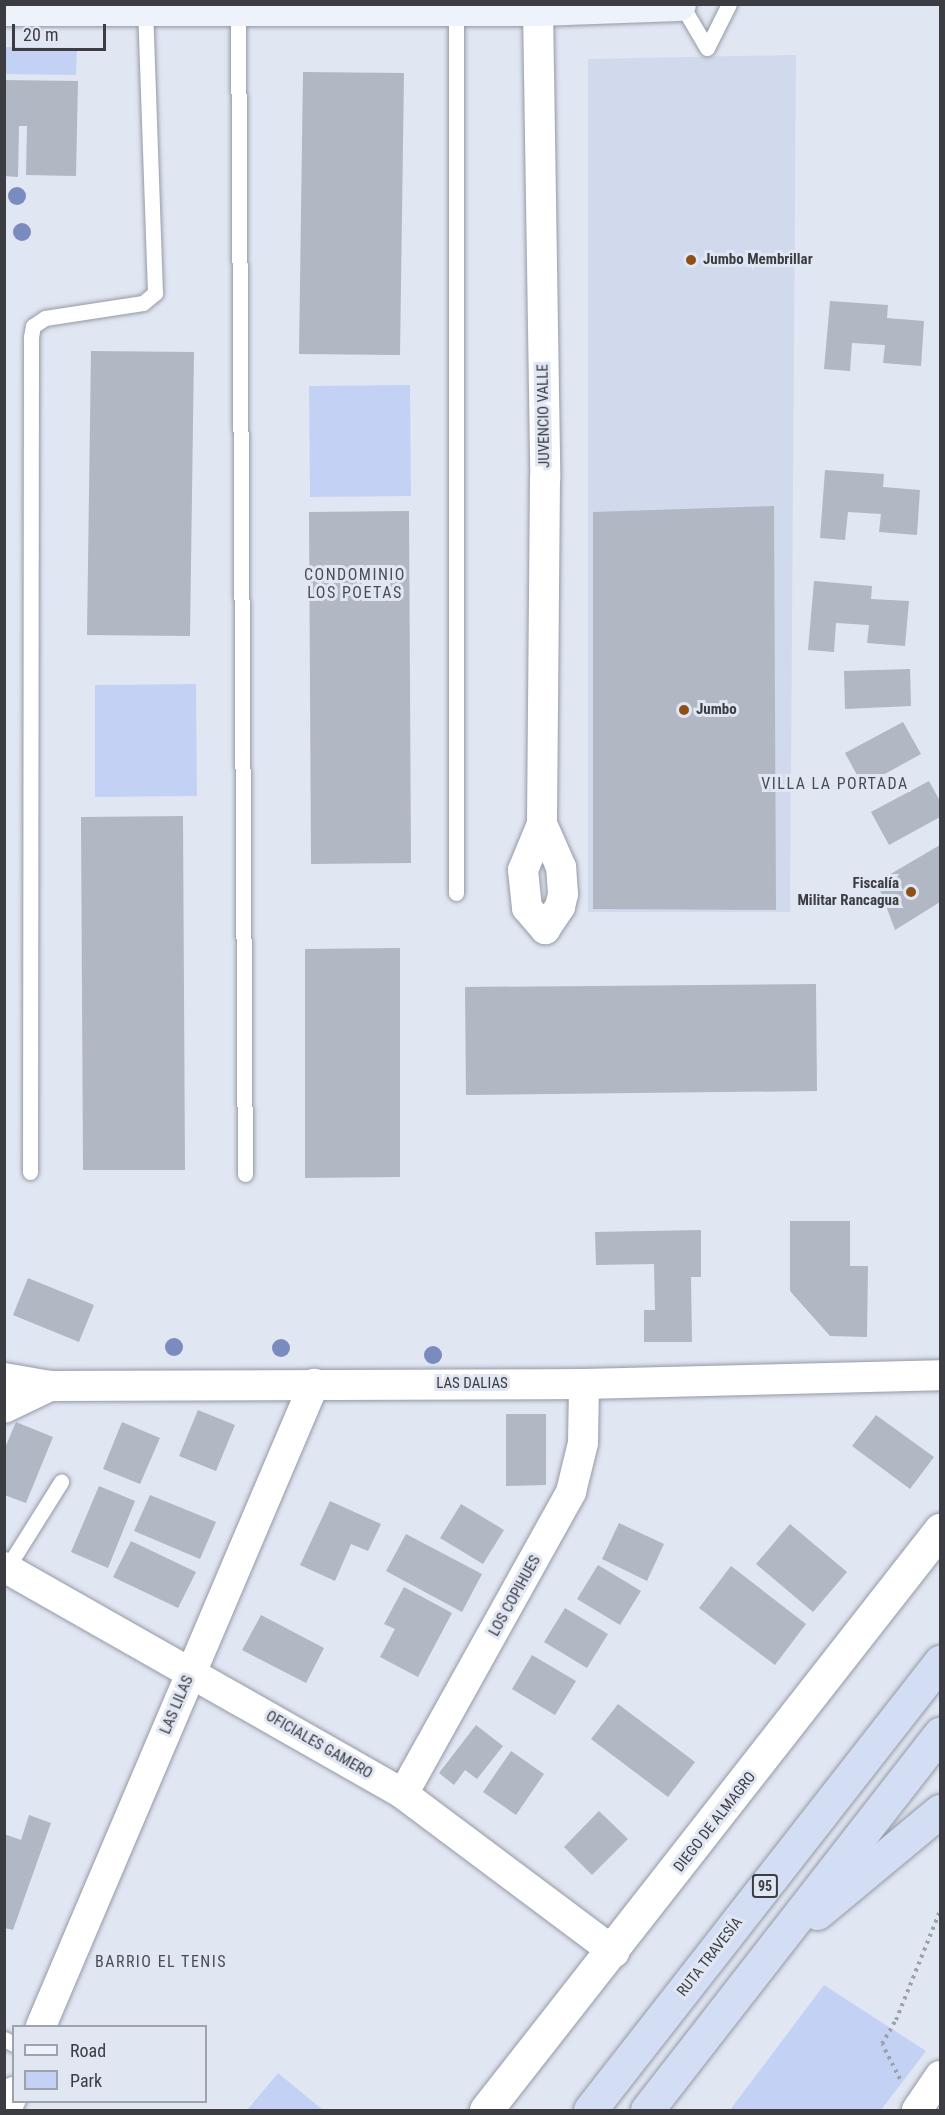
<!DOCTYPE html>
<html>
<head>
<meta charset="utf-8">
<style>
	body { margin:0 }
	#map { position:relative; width:945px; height:2115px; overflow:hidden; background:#e1e6f3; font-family:"Roboto Condensed",sans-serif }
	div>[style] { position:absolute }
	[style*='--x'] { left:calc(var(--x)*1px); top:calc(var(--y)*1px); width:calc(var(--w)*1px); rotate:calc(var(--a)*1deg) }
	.built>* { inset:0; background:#d1d9ec }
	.green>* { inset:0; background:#c3d2f4 }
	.building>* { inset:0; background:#b1b7c3 }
	.path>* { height:4px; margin-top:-2px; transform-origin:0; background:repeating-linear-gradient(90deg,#9da1ab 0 3px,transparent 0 7.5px) }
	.roads { filter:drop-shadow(0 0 2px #949aa5) drop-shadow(0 0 2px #949aa5) }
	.service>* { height:15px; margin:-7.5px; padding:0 7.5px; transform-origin:7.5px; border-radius:7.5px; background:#fff }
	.minor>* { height:30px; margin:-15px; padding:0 15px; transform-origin:15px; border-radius:15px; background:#fff }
	.tertiary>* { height:33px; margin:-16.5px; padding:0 16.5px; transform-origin:16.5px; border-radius:16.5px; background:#fff }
	.secondary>* { height:33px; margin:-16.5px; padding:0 16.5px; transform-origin:16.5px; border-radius:16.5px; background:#eef2fb }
	.trunk>* { height:33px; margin:-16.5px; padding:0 16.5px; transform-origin:16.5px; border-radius:16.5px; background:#d3def4 }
	.trees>* { width:18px; height:18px; margin:-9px; border-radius:50%; background:#7a8cbf }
	.dots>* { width:16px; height:16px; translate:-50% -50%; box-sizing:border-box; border:3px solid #e1e6f3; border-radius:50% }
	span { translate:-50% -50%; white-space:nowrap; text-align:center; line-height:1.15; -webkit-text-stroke:6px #e1e6f3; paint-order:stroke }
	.shield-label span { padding:2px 4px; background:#e1e6f3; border:2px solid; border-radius:4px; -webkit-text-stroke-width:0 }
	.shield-label { font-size:14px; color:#3b3d42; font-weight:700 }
	.poi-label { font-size:15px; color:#3b3d42; font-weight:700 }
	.left { translate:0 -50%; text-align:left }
	.right { translate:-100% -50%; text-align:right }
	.street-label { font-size:15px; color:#3b3d42 }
	.neighbourhood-label { font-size:16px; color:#474c56; letter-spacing:1.5px }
	.frame { position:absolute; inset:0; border:6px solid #3b3d42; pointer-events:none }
	.legend { position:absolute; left:12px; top:2025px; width:195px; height:78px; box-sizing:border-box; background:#e1e6f3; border:2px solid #9fa2ac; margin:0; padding:8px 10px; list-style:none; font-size:18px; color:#3b3d42 }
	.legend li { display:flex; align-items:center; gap:12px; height:30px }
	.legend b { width:30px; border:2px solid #9fa2ac }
	.scale { position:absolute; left:12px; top:24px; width:94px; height:27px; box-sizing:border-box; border:3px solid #3b3d42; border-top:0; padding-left:8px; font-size:18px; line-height:21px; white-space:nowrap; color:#3b3d42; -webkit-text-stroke:4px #e1e6f3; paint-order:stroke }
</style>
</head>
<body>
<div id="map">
	<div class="built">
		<i style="clip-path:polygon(796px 55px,790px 912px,588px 912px,588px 59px)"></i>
	</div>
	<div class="green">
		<i style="clip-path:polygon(5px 47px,77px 48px,76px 75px,5px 74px)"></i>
		<i style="clip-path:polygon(410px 385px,411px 496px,310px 497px,309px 386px)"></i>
		<i style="clip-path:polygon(196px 684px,197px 796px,95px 797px,95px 685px)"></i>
		<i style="clip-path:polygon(824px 1985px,926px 2051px,881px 2110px,730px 2110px)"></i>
		<i style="clip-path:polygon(278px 2073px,323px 2110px,247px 2110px)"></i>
	</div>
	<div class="building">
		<i style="clip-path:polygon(303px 72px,404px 73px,400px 355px,299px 354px)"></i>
		<i style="clip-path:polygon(4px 80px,78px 81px,76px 176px,26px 175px,27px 126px,19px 126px,18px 177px,4px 176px)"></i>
		<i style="clip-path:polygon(830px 301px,888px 305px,887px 318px,924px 321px,921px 366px,883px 363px,885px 345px,852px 343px,850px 371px,824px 369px)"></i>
		<i style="clip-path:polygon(91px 351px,194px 352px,190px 636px,87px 635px)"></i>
		<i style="clip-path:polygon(825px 470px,884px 474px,883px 487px,920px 490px,917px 535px,879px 532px,881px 514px,848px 512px,845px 540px,820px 538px)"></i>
		<i style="clip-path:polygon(774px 506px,776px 910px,593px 909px,593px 512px)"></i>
		<i style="clip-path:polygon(409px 511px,411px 863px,311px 864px,309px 512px)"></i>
		<i style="clip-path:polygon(814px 581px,872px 586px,871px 599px,909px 601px,905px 646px,867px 643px,869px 625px,836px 623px,834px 652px,808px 650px)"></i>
		<i style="clip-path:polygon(910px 669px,911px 706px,845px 709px,844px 671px)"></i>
		<i style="clip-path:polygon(903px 722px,921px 754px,863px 786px,845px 753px)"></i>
		<i style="clip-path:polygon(929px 781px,940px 801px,940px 817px,889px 845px,871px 812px)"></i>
		<i style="clip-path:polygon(183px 816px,185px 1170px,83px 1170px,81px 817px)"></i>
		<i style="clip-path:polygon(940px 845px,940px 902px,895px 930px,877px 882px)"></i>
		<i style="clip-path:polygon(400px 948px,400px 1177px,305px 1178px,305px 949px)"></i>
		<i style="clip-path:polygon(816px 984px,817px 1091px,466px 1095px,465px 987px)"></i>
		<i style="clip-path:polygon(790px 1221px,850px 1221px,850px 1266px,868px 1266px,867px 1337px,830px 1336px,790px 1291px)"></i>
		<i style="clip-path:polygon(701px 1230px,701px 1277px,691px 1277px,692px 1342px,644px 1342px,644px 1310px,655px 1310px,654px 1264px,596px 1265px,595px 1232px)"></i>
		<i style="clip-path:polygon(28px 1278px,94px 1305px,79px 1342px,13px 1315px)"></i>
		<i style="clip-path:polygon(198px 1410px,235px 1425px,216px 1471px,179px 1456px)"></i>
		<i style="clip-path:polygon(506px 1414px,546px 1414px,546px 1485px,506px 1486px)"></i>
		<i style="clip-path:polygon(876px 1415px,934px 1457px,910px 1489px,852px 1446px)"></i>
		<i style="clip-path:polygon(16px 1422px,53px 1437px,26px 1503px,4px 1495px,4px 1450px)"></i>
		<i style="clip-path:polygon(122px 1422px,160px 1438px,140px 1484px,103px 1469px)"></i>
		<i style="clip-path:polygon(99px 1486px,135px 1501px,108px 1568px,71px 1552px)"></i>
		<i style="clip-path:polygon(150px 1495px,216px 1522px,200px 1559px,134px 1531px)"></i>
		<i style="clip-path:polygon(330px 1501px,381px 1524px,368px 1551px,351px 1544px,335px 1581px,300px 1565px)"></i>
		<i style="clip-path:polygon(461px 1504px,504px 1530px,483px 1564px,440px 1538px)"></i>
		<i style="clip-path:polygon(619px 1523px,664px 1544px,647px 1581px,602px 1559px)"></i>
		<i style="clip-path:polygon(790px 1524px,847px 1572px,813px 1612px,756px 1564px)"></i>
		<i style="clip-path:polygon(406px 1534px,482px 1574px,462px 1612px,386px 1571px)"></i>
		<i style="clip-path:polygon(131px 1541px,196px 1572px,178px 1608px,113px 1577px)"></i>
		<i style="clip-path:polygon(598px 1565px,641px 1591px,620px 1625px,577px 1599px)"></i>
		<i style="clip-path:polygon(731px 1566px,806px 1624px,775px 1665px,699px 1608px)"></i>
		<i style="clip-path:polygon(404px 1587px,452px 1613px,418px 1677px,380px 1657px,395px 1629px,384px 1624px)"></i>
		<i style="clip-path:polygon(565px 1608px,608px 1634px,587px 1668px,544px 1642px)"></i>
		<i style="clip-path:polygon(261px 1615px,324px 1648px,306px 1683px,242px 1650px)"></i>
		<i style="clip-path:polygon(532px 1655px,576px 1681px,555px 1715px,512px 1689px)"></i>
		<i style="clip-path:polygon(618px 1704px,695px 1762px,668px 1797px,591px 1739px)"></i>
		<i style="clip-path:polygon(476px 1725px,503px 1746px,477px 1779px,465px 1770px,454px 1785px,439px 1773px)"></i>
		<i style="clip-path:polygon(511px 1751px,544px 1774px,516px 1815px,483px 1792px)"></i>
		<i style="clip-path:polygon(599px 1811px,628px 1839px,592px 1875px,564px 1847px)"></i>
		<i style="clip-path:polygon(29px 1815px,51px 1823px,13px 1930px,4px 1928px,4px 1834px,21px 1840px)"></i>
	</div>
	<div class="path">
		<i style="--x:900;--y:2079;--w:39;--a:-117"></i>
		<i style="--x:882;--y:2044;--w:28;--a:-60"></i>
		<i style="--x:896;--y:2020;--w:118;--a:-68"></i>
	</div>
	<div class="roads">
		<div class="service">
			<i style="--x:681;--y:4;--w:51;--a:59.4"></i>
			<i style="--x:238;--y:8;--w:1166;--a:89.66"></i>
			<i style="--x:456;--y:9;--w:884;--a:90"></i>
			<i style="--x:707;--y:48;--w:49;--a:-63.4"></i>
			<i style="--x:30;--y:1172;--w:835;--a:-89.93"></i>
			<i style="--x:31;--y:337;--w:11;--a:-80"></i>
			<i style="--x:33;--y:326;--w:14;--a:-34"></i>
			<i style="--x:45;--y:318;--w:99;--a:-8.7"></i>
			<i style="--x:143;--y:303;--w:16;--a:-40"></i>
			<i style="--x:155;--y:293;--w:284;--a:-92"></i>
			<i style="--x:7;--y:1568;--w:102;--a:-57.9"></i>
			<i style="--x:4;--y:2039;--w:11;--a:27"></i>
		</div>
		<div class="minor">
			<i style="--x:538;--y:9;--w:469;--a:89.1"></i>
			<i style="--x:545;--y:478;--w:346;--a:90.5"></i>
			<i style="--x:542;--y:824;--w:50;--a:112.4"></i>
			<i style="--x:523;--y:870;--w:38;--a:84"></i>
			<i style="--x:527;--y:908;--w:28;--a:49"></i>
			<i style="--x:545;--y:929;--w:27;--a:-56"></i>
			<i style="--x:560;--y:907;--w:13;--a:-77"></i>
			<i style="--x:563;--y:894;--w:27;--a:-94"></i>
			<i style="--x:561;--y:867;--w:47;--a:-113.8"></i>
			<i style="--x:4;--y:1378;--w:47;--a:9.9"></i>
			<i style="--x:50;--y:1386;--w:534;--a:-0.21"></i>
			<i style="--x:584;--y:1384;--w:356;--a:-1.4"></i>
			<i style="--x:4;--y:1408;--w:51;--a:-25.6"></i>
			<i style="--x:4;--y:1567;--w:459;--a:29.6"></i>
			<i style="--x:403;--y:1794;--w:264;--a:36.8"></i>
			<i style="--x:403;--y:1794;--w:346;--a:-60.9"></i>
			<i style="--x:571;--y:1492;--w:50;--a:-76.2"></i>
			<i style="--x:583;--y:1443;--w:59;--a:-89"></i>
			<i style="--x:41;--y:2026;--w:698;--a:-66.96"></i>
			<i style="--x:6;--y:2110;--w:20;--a:-66"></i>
			<i style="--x:917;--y:2110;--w:41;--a:-55.9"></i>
		</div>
		<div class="tertiary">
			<i style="--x:486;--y:2110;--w:737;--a:-51.95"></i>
		</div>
		<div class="secondary">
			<i style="--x:4;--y:9;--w:534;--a:0"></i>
			<i style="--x:538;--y:9;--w:141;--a:-2"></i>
		</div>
		<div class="trunk">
			<i style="--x:817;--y:1913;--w:160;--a:-39.7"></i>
			<i style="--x:590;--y:2110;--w:569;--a:-52"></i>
			<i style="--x:647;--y:2110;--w:477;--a:-52.1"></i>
		</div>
	</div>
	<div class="trees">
		<i style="left:17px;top:196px"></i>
		<i style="left:22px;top:232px"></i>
		<i style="left:174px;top:1347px"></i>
		<i style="left:281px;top:1348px"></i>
		<i style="left:433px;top:1355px"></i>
	</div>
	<div class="dots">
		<i style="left:691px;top:260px;background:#8f4f18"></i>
		<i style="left:684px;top:710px;background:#8f4f18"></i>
		<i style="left:911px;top:892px;background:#8f4f18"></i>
	</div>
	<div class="shield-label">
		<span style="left:765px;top:1886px">95</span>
	</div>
	<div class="poi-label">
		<span class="left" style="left:703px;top:260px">Jumbo Membrillar</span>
		<span class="left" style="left:696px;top:710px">Jumbo</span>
		<span class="right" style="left:899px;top:892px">Fiscalía<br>Militar Rancagua</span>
	</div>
	<div class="street-label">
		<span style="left:544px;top:416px;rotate:-91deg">JUVENCIO VALLE</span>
		<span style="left:472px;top:1384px">LAS DALIAS</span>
		<span style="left:515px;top:1596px;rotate:-61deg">LOS COPIHUES</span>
		<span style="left:177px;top:1705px;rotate:-67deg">LAS LILAS</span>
		<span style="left:319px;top:1745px;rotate:30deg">OFICIALES GAMERO</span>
		<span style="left:715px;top:1822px;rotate:-52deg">DIEGO DE ALMAGRO</span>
		<span style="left:710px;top:1957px;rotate:-52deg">RUTA TRAVESÍA</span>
	</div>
	<div class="neighbourhood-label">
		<span style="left:355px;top:584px">CONDOMINIO<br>LOS POETAS</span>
		<span style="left:835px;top:784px">VILLA LA PORTADA</span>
		<span style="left:161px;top:1962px">BARRIO EL TENIS</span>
	</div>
	<div class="frame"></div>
	<ul class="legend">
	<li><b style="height:8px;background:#eef2fb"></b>Road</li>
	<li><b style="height:16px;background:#c3d2f4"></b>Park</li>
	</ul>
	<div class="scale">20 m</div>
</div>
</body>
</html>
